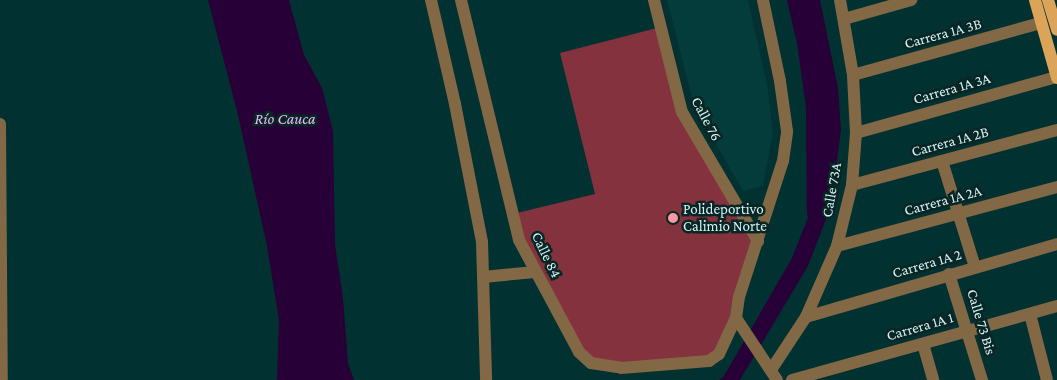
<!DOCTYPE html>
<html>
<head>
<meta charset="utf-8">
<style>
	body { margin:0 }
	#map { position:relative; width:1057px; height:380px; overflow:hidden; background:#023131; font-family:"Crimson Pro",serif }
	div>[style] { position:absolute }
	[style*='--x'] { left:calc(var(--x)*1px); top:calc(var(--y)*1px); width:calc(var(--w)*1px); rotate:calc(var(--a)*1deg) }
	.built>* { inset:0; background:#043c3b }
	.green>* { inset:0; background:#85323f }
	.water>* { inset:0; background:#270037 }
	.river>* { height:18px; margin:-9px; padding:0 9px; transform-origin:9px; border-radius:9px; background:#270037 }
	.minor>* { height:12px; margin:-6px; padding:0 6px; transform-origin:6px; border-radius:6px; background:#826845 }
	.major>* { height:12px; margin:-6px; padding:0 6px; transform-origin:6px; border-radius:6px; background:#dba458 }
	.dots>* { width:14px; height:14px; translate:-50% -50%; box-sizing:border-box; border:2px solid #0b2525; border-radius:50% }
	span { translate:-50% -50%; white-space:nowrap; text-align:center; line-height:1.15; -webkit-text-stroke:5px #0b2525; paint-order:stroke }
	.street-label { font-size:15px; color:#cdf3f2 }
	.poi-label { font-size:15px; color:#cdf3f2 }
	.left { translate:0 -50%; text-align:left }
	.water-label { font-size:16px; color:#e4bafa; font-style:italic }
</style>
</head>
<body>
<div id="map">
	<div class="built">
		<i style="clip-path:polygon(667px 0,748px 0,767px 84px,773px 132px,763px 186px,743px 191px,694px 106px)"></i>
	</div>
	<div class="green">
		<i style="clip-path:polygon(661px 27px,678px 100px,758px 241px,719px 354px,621px 368px,579px 352px,513px 214px,595px 194px,560px 53px)"></i>
	</div>
	<div class="water">
		<i style="clip-path:polygon(208px 0,289px 0,304px 55px,322px 88px,333px 131px,335px 245px,343px 298px,348px 363px,354px 380px,277px 380px,279px 320px,267px 246px,238px 115px)"></i>
		<i style="clip-path:polygon(802px 0,820px 0,838px 88px,841px 130px,831px 206px,808px 266px,740px 380px,719px 380px,724px 376px,792px 258px,814px 202px,823px 129px,821px 90px)"></i>
	</div>
	<div class="river">
		<i style="--x:796;--y:0;--w:43;--a:76.6"></i>
		<i style="--x:806;--y:42;--w:67;--a:82.2"></i>
		<i style="--x:815;--y:108;--w:105;--a:89.5"></i>
	</div>
	<div class="minor">
		<i style="--x:431;--y:0;--w:107;--a:77"></i>
		<i style="--x:455;--y:104;--w:141;--a:78.9"></i>
		<i style="--x:482;--y:242;--w:138;--a:88.3"></i>
		<i style="--x:461;--y:0;--w:247;--a:76.4"></i>
		<i style="--x:519;--y:240;--w:127;--a:61.8"></i>
		<i style="--x:579;--y:352;--w:16;--a:43"></i>
		<i style="--x:591;--y:363;--w:30;--a:9"></i>
		<i style="--x:621;--y:368;--w:88;--a:-4.5"></i>
		<i style="--x:709;--y:361;--w:12;--a:-35"></i>
		<i style="--x:719;--y:354;--w:40;--a:-65"></i>
		<i style="--x:736;--y:318;--w:21;--a:-82"></i>
		<i style="--x:739;--y:297;--w:143;--a:-72.1"></i>
		<i style="--x:783;--y:161;--w:30;--a:-82"></i>
		<i style="--x:787;--y:131;--w:50;--a:-98"></i>
		<i style="--x:780;--y:81;--w:83;--a:-101.9"></i>
		<i style="--x:654;--y:0;--w:115;--a:76"></i>
		<i style="--x:682;--y:112;--w:150;--a:59.5"></i>
		<i style="--x:844;--y:19;--w:70;--a:-15.8"></i>
		<i style="--x:853;--y:75;--w:195;--a:-15.5"></i>
		<i style="--x:0;--y:124;--w:256;--a:89.6"></i>
		<i style="--x:856;--y:133;--w:209;--a:-15.6"></i>
		<i style="--x:942;--y:161;--w:111;--a:72.7"></i>
		<i style="--x:852;--y:185;--w:212;--a:-15"></i>
		<i style="--x:837;--y:246;--w:228;--a:-15"></i>
		<i style="--x:949;--y:274;--w:111;--a:72.7"></i>
		<i style="--x:483;--y:277;--w:52;--a:-5.5"></i>
		<i style="--x:1030;--y:314;--w:68;--a:75.6"></i>
		<i style="--x:806;--y:317;--w:261;--a:-16.2"></i>
		<i style="--x:736;--y:318;--w:74;--a:56.5"></i>
		<i style="--x:923;--y:344;--w:37;--a:74"></i>
		<i style="--x:771;--y:370;--w:64;--a:-56.6"></i>
		<i style="--x:806;--y:317;--w:77;--a:-66.4"></i>
		<i style="--x:837;--y:246;--w:63;--a:-76.2"></i>
		<i style="--x:852;--y:185;--w:52;--a:-85.6"></i>
		<i style="--x:856;--y:133;--w:58;--a:-93"></i>
		<i style="--x:853;--y:75;--w:76;--a:-99.8"></i>
		<i style="--x:792;--y:380;--w:275;--a:-15.6"></i>
	</div>
	<div class="major">
		<i style="--x:1035;--y:0;--w:81;--a:74.2"></i>
		<i style="--x:1048;--y:0;--w:31;--a:73"></i>
	</div>
	<div class="dots">
		<i style="left:673px;top:218px;background:#f49aa3"></i>
	</div>
	<div class="street-label">
		<span style="left:943px;top:34px;rotate:-15deg">Carrera 1A 3B</span>
		<span style="left:952px;top:89px;rotate:-16deg">Carrera 1A 3A</span>
		<span style="left:706px;top:119px;rotate:62deg">Calle 76</span>
		<span style="left:950px;top:142px;rotate:-15deg">Carrera 1A 2B</span>
		<span style="left:832px;top:190px;rotate:-80deg">Calle 73A</span>
		<span style="left:943px;top:201px;rotate:-15deg">Carrera 1A 2A</span>
		<span style="left:546px;top:255px;rotate:64deg">Calle 84</span>
		<span style="left:927px;top:264px;rotate:-16deg">Carrera 1A 2</span>
		<span style="left:981px;top:322px;rotate:73deg">Calle 73 Bis</span>
		<span style="left:920px;top:327px;rotate:-16deg">Carrera 1A 1</span>
	</div>
	<div class="poi-label">
		<span class="left" style="left:683px;top:218px">Polideportivo<br>Calimio Norte</span>
	</div>
	<div class="water-label">
		<span style="left:285px;top:119px">Río Cauca</span>
	</div>
</div>
</body>
</html>
